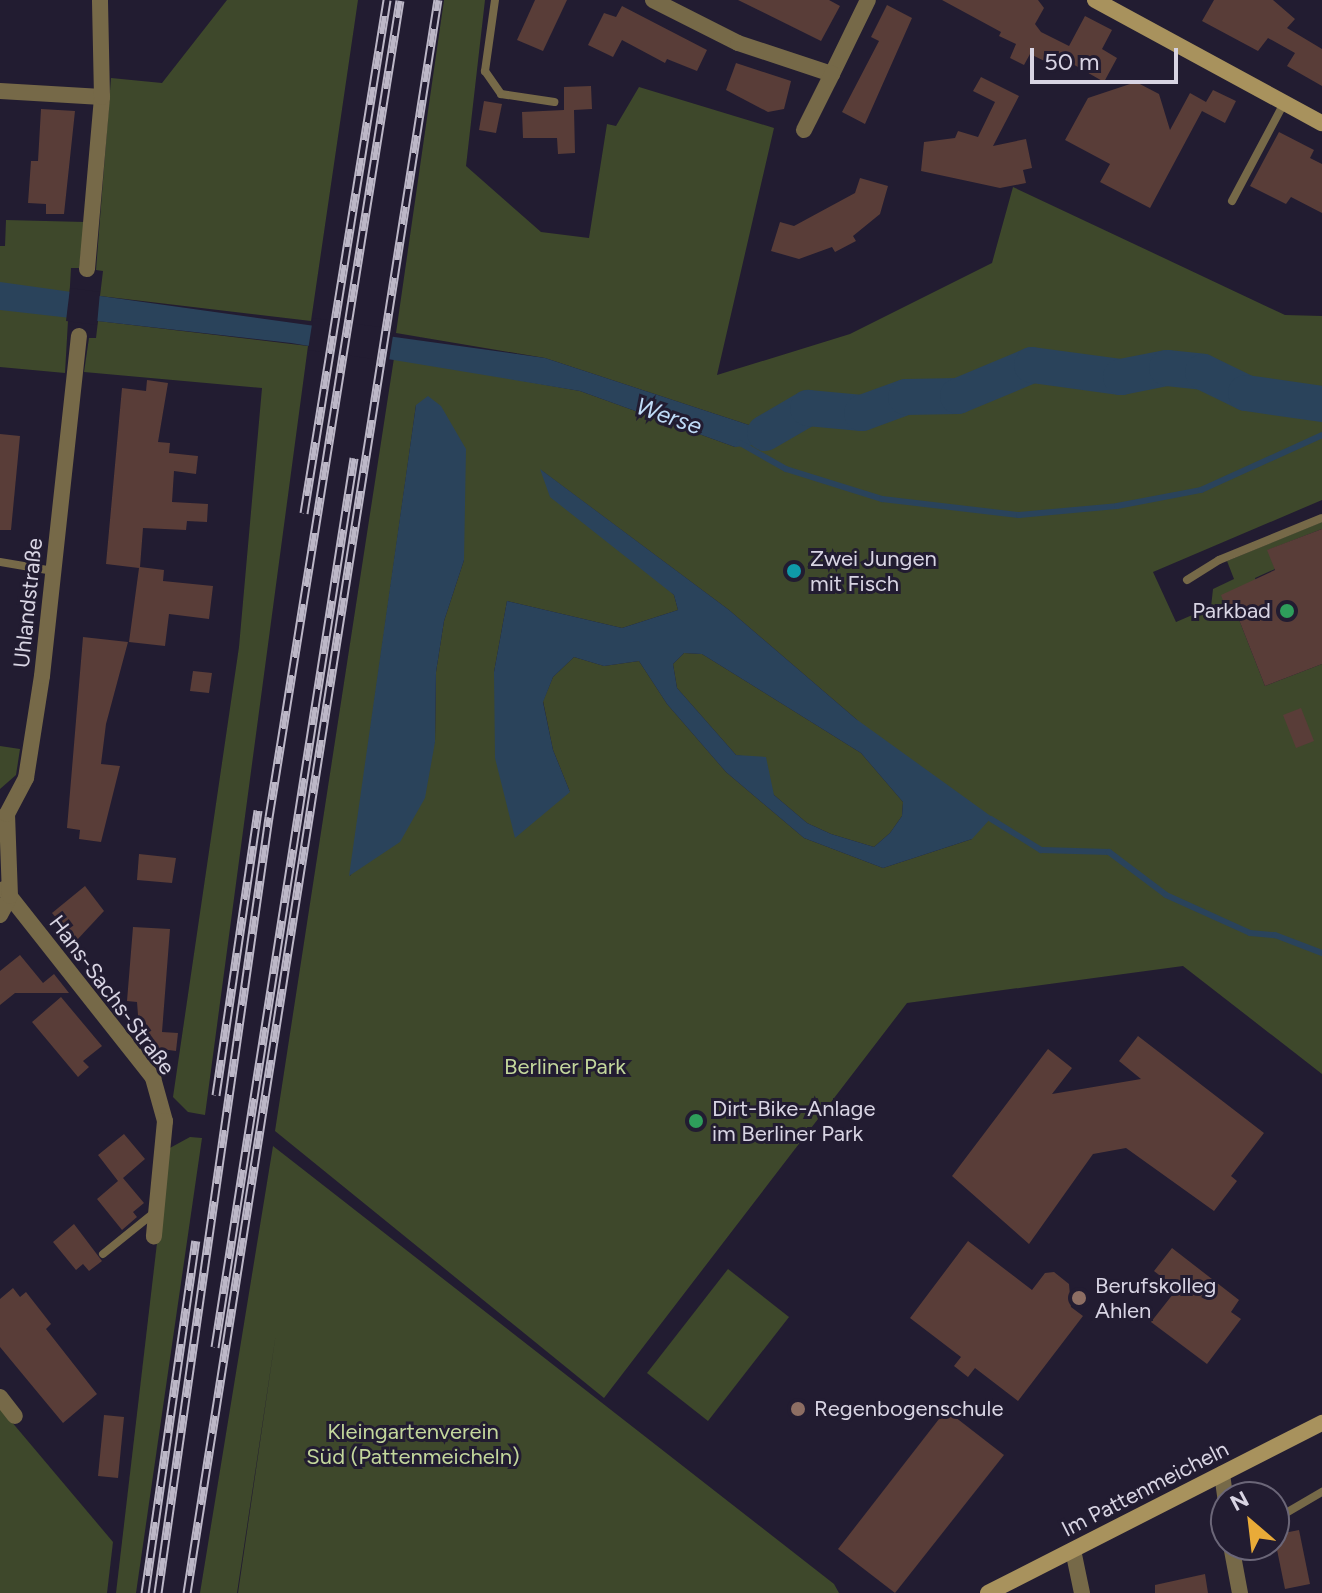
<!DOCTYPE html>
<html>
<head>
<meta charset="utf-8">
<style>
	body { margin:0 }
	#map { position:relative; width:1322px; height:1593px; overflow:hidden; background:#221c31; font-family:Figtree,sans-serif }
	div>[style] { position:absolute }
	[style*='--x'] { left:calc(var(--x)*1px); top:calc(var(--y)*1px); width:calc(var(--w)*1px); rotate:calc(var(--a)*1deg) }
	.green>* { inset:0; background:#3e482b }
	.water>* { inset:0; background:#2a435b }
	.pier>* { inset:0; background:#221c31 }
	.stream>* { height:6px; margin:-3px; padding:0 3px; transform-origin:3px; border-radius:3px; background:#2a435b }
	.river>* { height:36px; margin:-18px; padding:0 18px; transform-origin:18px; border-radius:18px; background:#2a435b }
	.building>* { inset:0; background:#593d38 }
	.lane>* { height:8px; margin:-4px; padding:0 4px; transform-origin:4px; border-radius:4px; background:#766948 }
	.street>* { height:16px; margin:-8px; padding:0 8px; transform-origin:8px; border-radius:8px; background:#766948 }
	.secondary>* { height:16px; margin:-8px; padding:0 8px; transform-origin:8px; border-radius:8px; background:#a8925d }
	.rail>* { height:9px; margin-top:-4.5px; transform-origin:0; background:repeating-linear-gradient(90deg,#221c31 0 18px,#bcb7c7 0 36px); box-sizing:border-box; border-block:2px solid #bcb7c7 }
	.dots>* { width:22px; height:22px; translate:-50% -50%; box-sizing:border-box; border:4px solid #221c31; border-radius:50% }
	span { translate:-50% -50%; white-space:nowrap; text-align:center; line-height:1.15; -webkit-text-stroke:6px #221c31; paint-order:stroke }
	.poi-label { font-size:22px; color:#d8d4e3 }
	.left { translate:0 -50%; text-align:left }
	.right { translate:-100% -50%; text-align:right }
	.street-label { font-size:22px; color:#d8d4e3 }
	.park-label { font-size:22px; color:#c3d79c }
	.water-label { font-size:24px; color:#bfdbf7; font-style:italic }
	.north { position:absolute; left:1210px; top:1481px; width:80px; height:80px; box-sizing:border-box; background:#221c31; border:2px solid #6b6678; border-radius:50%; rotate:332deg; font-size:22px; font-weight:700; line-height:32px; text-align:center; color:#d8d4e3 }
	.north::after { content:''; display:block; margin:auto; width:28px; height:36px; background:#e9ab38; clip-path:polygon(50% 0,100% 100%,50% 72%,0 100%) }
	.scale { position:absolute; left:1030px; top:48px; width:148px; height:36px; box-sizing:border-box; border:4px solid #d8d4e3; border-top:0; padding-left:10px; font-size:24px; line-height:28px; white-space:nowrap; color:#d8d4e3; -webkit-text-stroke:6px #221c31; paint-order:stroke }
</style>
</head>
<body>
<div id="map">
	<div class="green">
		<i style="clip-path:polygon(227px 0,358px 0,311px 321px,100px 296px,103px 271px,96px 270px,111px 78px,162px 83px)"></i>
		<i style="clip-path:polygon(evenodd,444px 0,485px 0,466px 166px,541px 232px,589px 238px,607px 124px,616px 126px,639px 87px,774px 128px,717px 375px,850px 334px,992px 263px,1013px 187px,1285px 315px,1322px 316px,1322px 399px,1290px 396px,1322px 415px,1322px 500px,1153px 572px,1176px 622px,1211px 607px,1213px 589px,1234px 579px,1227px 561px,1322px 522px,1322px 529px,1268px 550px,1275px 569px,1255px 578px,1265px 605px,1238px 617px,1265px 686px,1322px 664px,1322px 1074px,1183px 966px,907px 1003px,604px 1398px,275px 1131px,394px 358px,580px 391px,735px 447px,805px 409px,755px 427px,545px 358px,396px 333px,444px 0,416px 405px,464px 560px,444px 621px,436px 672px,435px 742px,350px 876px,416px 405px,444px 0,541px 470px,729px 610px,856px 719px,972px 839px,883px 868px,804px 838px,726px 772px,667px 704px,639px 661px,604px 666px,574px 657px,553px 677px,543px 701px,553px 750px,570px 792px,494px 672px,507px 601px,622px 628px,678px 610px,674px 595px,541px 470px)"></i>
		<i style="clip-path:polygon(6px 220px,85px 222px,79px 268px,71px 268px,65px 373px,0 367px,0 246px,5px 246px)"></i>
		<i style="clip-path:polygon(98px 321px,308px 346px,205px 1115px,188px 1112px,173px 1097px,239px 647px,262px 388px,84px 372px,89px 338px,96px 338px)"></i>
		<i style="clip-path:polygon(684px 653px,702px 654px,861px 753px,903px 802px,902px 816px,890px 833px,874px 847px,831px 834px,807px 823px,774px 795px,754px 758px,736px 755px,677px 688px,673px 664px)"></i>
		<i style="clip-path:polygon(0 746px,20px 749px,16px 775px,0 789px)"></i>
		<i style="clip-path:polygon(190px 1137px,202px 1138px,136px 1593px,116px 1593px,168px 1149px)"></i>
		<i style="clip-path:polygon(273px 1146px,834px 1584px,839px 1593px,238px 1593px,276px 1333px,237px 1593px,200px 1593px)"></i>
		<i style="clip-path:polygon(728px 1269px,789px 1317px,708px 1421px,647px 1373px)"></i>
		<i style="clip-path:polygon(0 1408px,113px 1542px,107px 1593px,0 1593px)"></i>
	</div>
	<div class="water">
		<i style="clip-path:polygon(0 282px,545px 358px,755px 427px,808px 408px,764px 444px,735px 447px,580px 391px,291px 343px,0 310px)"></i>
		<i style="clip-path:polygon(428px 396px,441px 406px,466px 449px,464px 560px,444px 621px,436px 672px,435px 742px,425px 798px,400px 842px,349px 876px,416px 405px)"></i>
		<i style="clip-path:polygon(evenodd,540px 469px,729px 610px,856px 719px,992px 817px,972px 839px,883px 868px,804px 838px,726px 772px,667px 704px,639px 661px,604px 666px,574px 657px,553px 677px,543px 702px,553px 750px,570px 792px,515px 838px,495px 758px,494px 672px,507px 601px,622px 628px,678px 610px,674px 595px,550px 497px,540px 469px,684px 653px,702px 654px,861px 753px,903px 802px,902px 816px,890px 833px,874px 847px,831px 834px,807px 823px,774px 795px,766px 757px,736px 755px,677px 688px,673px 664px,684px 653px)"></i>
	</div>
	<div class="pier">
		<i style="clip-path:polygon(70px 288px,100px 292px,97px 325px,66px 321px)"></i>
		<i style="clip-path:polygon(313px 318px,394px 329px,389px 361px,308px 350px)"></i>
	</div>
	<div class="stream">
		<i style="--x:740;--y:443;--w:53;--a:29.5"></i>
		<i style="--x:786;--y:469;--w:101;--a:17.4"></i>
		<i style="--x:882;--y:499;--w:138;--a:6.7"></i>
		<i style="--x:1019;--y:515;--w:98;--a:-5.2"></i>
		<i style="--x:1117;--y:506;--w:86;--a:-10.8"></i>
		<i style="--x:1201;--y:490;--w:133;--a:-24.4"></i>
		<i style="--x:991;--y:819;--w:59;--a:31.8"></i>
		<i style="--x:1041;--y:850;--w:68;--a:1.7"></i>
		<i style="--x:1109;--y:852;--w:71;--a:37"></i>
		<i style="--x:1166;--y:895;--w:92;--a:24.3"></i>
		<i style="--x:1250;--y:933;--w:25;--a:5"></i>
		<i style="--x:1275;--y:935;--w:50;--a:21"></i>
	</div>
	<div class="river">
		<i style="--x:765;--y:433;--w:50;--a:-30.2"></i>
		<i style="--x:808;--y:408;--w:54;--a:5.3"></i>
		<i style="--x:862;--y:413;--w:47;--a:-20"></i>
		<i style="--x:906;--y:397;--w:52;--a:-1.1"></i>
		<i style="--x:958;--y:396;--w:80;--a:-22.7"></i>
		<i style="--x:1032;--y:365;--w:90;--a:7.7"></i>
		<i style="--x:1121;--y:377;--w:47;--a:-11.1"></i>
		<i style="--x:1167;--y:368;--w:36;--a:6"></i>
		<i style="--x:1203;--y:372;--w:48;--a:26"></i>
		<i style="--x:1246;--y:393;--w:77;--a:8.2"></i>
	</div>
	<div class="building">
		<i style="clip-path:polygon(535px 0,567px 0,543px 51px,517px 40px)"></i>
		<i style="clip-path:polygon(738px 0,829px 0,840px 6px,821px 41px)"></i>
		<i style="clip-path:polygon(942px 0,1038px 0,1044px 8px,1035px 24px,1041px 32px,1069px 46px,1085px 16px,1112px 30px,1102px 49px,1117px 58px,1104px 82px,1064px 59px,1059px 68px,1030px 54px,1024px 65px,1010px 58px,1016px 44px,999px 36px,1001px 32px)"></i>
		<i style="clip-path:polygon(1214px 0,1273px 0,1295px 19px,1287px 28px,1322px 49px,1322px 86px,1287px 66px,1295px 53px,1268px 38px,1258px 51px,1202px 21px)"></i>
		<i style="clip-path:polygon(887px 5px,912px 18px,865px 124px,842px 112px,879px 41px,871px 37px)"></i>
		<i style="clip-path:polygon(622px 6px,707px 50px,697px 71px,667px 59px,665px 63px,622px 40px,613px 57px,588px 45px,604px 13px,616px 17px)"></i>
		<i style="clip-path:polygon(736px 63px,791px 81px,784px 109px,768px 112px,726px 90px)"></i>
		<i style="clip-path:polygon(981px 77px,1019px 96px,993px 146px,1026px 139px,1032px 168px,1023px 170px,1026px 183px,1000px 188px,921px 171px,924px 142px,955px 138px,958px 131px,978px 137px,995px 102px,973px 91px)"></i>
		<i style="clip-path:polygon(1136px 82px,1159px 94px,1170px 130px,1190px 93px,1206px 102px,1213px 90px,1236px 101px,1225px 123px,1202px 111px,1150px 208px,1100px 182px,1110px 164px,1065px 140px,1088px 98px)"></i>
		<i style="clip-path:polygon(591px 86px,592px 109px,574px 110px,575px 153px,558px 154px,557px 138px,523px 138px,522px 112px,564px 110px,564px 87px)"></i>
		<i style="clip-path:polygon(484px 101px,502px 104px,496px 133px,479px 130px)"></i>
		<i style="clip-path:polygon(41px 109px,75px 111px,64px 214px,46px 214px,46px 204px,28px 203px,31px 161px,38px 161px)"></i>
		<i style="clip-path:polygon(1279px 132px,1314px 150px,1310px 158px,1322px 164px,1322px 213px,1291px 197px,1286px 204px,1250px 186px)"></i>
		<i style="clip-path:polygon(860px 178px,888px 186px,880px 214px,853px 236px,856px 241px,835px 252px,832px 247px,799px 259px,771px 251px,780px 222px,794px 226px,855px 193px)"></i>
		<i style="clip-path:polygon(147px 380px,168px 383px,158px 442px,170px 443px,169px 453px,198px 456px,196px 474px,174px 471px,172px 502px,208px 504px,207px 522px,187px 521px,186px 530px,143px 528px,140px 567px,164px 570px,163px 581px,213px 586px,209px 619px,169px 614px,165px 646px,129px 642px,139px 568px,106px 564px,122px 388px,146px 391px)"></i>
		<i style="clip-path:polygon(0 434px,20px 436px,11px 530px,0 530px)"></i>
		<i style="clip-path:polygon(1322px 529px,1322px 664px,1265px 686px,1236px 612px,1228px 614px,1221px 595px,1275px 570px,1267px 550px)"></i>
		<i style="clip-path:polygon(83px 637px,128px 642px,106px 724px,101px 764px,120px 766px,101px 842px,79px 839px,80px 830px,67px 828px)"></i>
		<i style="clip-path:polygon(193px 671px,212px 673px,209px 693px,190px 691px)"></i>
		<i style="clip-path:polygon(1301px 708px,1314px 741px,1296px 748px,1283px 715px)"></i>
		<i style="clip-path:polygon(139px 854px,176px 858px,172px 883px,137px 880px)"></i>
		<i style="clip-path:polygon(85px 886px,104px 911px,76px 941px,52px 913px)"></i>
		<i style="clip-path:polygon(133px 927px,170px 929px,162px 1032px,178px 1033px,176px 1051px,161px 1049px,160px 1054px,139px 1028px,137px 1002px,127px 1001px)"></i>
		<i style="clip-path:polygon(20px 955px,43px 983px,54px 974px,69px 993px,15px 993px,0 1005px,0 971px)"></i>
		<i style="clip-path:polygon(61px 997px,102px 1046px,83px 1061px,89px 1067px,78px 1077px,32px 1022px)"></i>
		<i style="clip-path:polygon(1138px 1036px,1264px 1133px,1231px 1176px,1237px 1181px,1214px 1211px,1126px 1148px,1093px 1154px,1029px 1244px,952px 1176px,1048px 1049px,1072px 1068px,1052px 1094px,1141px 1079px,1119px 1061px)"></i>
		<i style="clip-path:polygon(124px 1134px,145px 1159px,123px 1178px,144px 1203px,133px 1212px,137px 1217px,122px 1230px,97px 1199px,118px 1181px,98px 1155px)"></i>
		<i style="clip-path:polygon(74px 1224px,102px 1261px,89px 1271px,83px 1264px,76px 1270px,53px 1242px)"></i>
		<i style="clip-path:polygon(968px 1241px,1032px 1290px,1045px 1273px,1054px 1272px,1069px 1284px,1071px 1307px,1083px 1316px,1018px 1401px,975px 1368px,968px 1377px,954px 1366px,961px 1357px,910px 1318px)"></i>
		<i style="clip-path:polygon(1172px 1248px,1239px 1300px,1231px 1312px,1241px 1319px,1207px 1364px,1151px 1322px,1177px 1289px,1154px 1271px)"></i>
		<i style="clip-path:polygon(13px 1288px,20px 1297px,26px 1292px,51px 1324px,46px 1329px,97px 1394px,63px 1423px,0 1347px,0 1299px)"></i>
		<i style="clip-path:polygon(946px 1410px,1004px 1455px,895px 1593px,838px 1549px)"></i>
		<i style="clip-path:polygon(104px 1415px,124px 1417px,118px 1478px,98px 1476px)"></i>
		<i style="clip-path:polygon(1299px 1530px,1310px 1584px,1285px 1589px,1274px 1535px)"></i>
		<i style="clip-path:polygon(1205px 1574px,1208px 1593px,1155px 1593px,1155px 1585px)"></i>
	</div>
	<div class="lane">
		<i style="--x:495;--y:0;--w:72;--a:98"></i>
		<i style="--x:485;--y:71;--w:28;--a:55"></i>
		<i style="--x:501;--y:94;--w:54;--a:8.6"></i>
		<i style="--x:1232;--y:201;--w:111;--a:-62"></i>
		<i style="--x:0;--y:562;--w:54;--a:9.6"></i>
		<i style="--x:1187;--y:580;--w:38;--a:-32"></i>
		<i style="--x:1219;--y:560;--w:111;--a:-22.2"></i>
		<i style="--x:103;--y:1254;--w:67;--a:-38.9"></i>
		<i style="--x:1274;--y:1520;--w:56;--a:-30.3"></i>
	</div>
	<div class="street">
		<i style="--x:653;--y:0;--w:95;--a:26.8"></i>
		<i style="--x:738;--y:43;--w:99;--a:18.3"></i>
		<i style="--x:832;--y:74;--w:82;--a:-64.1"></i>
		<i style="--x:0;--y:91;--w:102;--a:3.4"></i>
		<i style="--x:804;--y:130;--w:63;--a:-63.4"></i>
		<i style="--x:87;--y:269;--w:173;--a:-85"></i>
		<i style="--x:102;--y:97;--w:97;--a:-91.2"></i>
		<i style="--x:4;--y:889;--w:241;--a:51.7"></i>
		<i style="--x:153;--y:1078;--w:45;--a:74.4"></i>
		<i style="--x:165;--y:1121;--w:116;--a:95.5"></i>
		<i style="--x:0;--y:915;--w:21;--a:-62"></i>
		<i style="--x:10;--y:896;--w:82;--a:-92.1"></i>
		<i style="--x:7;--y:814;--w:41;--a:-62.2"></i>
		<i style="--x:26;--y:778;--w:103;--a:-81.1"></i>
		<i style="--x:42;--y:676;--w:342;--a:-83.8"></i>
		<i style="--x:0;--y:1397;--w:24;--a:52"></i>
		<i style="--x:1222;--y:1474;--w:30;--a:82"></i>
		<i style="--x:1231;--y:1545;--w:49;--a:79.4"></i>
		<i style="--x:1073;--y:1550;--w:44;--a:78.2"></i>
	</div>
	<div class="secondary">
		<i style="--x:1095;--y:0;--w:258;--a:28.5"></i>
		<i style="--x:988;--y:1593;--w:375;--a:-27"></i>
	</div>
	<div class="rail">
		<i style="--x:304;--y:513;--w:520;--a:-80.81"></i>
		<i style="--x:216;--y:1095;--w:288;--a:-81.6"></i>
		<i style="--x:215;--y:1347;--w:900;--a:-81.11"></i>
		<i style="--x:145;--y:1593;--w:356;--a:-81.8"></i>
		<i style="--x:158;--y:1593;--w:784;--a:-81.86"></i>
		<i style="--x:269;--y:817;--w:827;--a:-80.89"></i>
		<i style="--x:187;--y:1593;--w:1613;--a:-81.05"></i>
	</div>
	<div class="dots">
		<i style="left:794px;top:571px;background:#0f9aa8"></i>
		<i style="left:1287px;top:611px;background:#2e9e5b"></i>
		<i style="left:696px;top:1121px;background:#2e9e5b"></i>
		<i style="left:1079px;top:1298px;background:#8d6e63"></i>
		<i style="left:798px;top:1409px;background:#8d6e63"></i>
	</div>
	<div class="poi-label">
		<span class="left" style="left:810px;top:571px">Zwei Jungen<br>mit Fisch</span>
		<span class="right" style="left:1271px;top:611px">Parkbad</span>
		<span class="left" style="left:712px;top:1121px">Dirt-Bike-Anlage<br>im Berliner Park</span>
		<span class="left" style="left:1095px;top:1298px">Berufskolleg<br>Ahlen</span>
		<span class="left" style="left:814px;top:1409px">Regenbogenschule</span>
	</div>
	<div class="street-label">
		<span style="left:28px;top:603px;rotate:-84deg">Uhlandstraße</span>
		<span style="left:112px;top:995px;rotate:53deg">Hans-Sachs-Straße</span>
		<span style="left:1145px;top:1489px;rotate:-27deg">Im Pattenmeicheln</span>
	</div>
	<div class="park-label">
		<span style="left:565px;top:1067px">Berliner Park</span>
		<span style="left:413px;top:1444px">Kleingartenverein<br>Süd (Pattenmeicheln)</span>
	</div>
	<div class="water-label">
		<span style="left:669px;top:416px;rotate:19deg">Werse</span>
	</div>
	<div class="north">N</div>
	<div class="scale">50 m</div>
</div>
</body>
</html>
